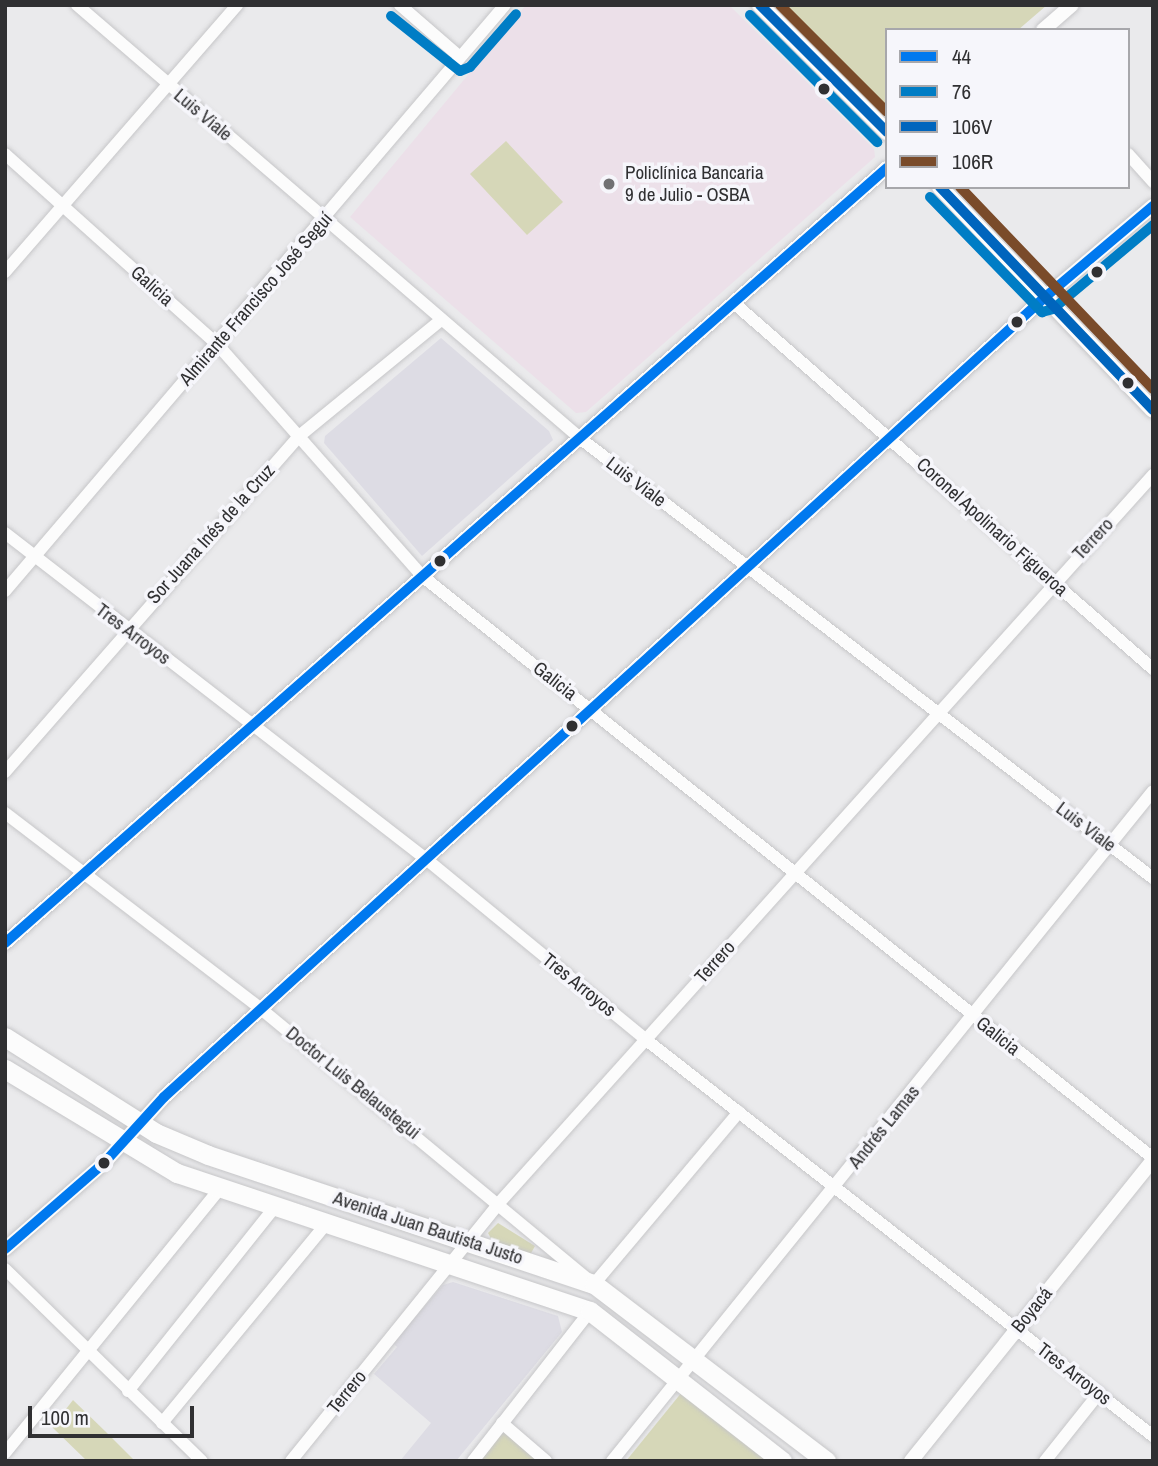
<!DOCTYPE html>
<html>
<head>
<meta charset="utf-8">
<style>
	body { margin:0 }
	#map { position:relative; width:1158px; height:1466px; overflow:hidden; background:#eaeaec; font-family:"Archivo Narrow",sans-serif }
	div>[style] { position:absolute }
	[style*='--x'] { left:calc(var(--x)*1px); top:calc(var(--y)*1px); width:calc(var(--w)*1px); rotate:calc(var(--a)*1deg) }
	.built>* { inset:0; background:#dddce4 }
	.medical>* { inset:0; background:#ece0e9 }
	.green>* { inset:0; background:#d6d7b8 }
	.roads { filter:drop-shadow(0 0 2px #c6c6c8) drop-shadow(0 0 2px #c6c6c8) }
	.minor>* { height:12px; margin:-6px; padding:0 6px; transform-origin:6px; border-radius:6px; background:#fcfcfc }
	.tertiary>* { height:14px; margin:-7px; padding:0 7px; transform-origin:7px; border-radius:7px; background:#fcfcfc }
	.secondary>* { height:16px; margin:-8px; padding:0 8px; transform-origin:8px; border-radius:8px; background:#fcfcfc }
	.primary>* { height:19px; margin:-9.5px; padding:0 9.5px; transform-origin:9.5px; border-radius:9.5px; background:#fcfcfc }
	.bus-1>* { height:10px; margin:-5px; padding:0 5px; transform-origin:5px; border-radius:5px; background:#0079ef }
	.bus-2>* { height:10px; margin:-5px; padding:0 5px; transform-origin:5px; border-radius:5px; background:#007dc5 }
	.bus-3>* { height:10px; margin:-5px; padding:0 5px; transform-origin:5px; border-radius:5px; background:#0065bd }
	.bus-4>* { height:10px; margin:-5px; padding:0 5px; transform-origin:5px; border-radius:5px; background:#7a4b2a }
	.dots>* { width:19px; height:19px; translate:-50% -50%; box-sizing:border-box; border:4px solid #f6f6fb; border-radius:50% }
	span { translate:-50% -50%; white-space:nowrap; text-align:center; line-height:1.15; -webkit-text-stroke:7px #f6f6fb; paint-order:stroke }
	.street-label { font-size:19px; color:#303032 }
	.poi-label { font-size:19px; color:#303032 }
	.left { translate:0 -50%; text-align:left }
	.frame { position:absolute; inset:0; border:7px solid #303032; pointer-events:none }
	.legend { position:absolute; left:885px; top:28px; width:245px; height:161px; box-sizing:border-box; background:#f6f6fb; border:2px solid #a7a7ab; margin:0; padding:9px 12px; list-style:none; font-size:21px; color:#303032 }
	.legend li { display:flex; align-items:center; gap:14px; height:35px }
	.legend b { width:35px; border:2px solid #a7a7ab }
	.scale { position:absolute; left:28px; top:1406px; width:166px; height:32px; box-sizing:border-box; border:4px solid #303032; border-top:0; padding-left:9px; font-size:21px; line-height:24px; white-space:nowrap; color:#303032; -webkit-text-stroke:5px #f6f6fb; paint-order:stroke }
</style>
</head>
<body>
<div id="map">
	<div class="built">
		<i style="clip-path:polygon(441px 338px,549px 431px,553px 440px,422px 556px,324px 443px,325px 436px)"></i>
		<i style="clip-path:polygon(453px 1282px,558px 1316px,562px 1332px,456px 1461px,400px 1461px,431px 1423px,374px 1374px,397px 1347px,393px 1343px,443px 1285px)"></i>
	</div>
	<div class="medical">
		<i style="clip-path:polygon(526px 5px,729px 5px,874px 149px,875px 157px,586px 412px,576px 413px,350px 217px)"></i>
	</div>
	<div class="green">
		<i style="clip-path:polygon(779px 5px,1047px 5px,1018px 30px,887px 30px,887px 111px)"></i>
		<i style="clip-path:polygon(506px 141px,563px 202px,527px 235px,470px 174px)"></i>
		<i style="clip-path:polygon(498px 1223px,535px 1246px,530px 1255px,494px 1244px,488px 1233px)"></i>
		<i style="clip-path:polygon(682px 1392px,770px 1461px,626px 1461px)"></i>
		<i style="clip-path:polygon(73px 1400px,107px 1433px,135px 1461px,87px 1461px,52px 1427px)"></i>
		<i style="clip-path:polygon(504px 1423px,551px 1461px,474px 1461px)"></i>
	</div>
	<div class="roads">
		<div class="minor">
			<i style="--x:77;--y:5;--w:665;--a:40.73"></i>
			<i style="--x:581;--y:439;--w:721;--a:37.51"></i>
			<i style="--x:400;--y:5;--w:79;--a:40.9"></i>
			<i style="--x:5;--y:154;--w:285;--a:41.9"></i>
			<i style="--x:217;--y:344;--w:310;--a:48.5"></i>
			<i style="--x:422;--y:576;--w:934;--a:38.53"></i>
			<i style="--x:1128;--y:154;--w:38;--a:48"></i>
			<i style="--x:5;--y:272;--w:354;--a:-49"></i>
			<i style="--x:735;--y:304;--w:555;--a:41.13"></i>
			<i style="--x:5;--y:533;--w:532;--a:37.75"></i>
			<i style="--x:426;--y:859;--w:283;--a:39.4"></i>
			<i style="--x:645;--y:1039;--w:645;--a:38.01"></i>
			<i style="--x:5;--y:591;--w:770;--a:-49.53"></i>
			<i style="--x:5;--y:772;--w:445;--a:-48.8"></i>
			<i style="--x:298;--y:437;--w:185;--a:-39.3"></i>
			<i style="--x:5;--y:813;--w:322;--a:37.4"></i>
			<i style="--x:261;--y:1009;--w:432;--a:39.6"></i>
			<i style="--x:594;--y:1284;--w:225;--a:-49.9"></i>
			<i style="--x:5;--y:1269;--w:275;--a:44.3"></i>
			<i style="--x:128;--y:1391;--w:236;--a:-51.4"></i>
			<i style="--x:162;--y:1423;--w:258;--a:-50.5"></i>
			<i style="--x:502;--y:1423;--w:58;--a:40.8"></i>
			<i style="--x:5;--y:1453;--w:341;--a:-50.9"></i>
			<i style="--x:291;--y:1461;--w:331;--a:-51.1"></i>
			<i style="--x:499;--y:1203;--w:979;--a:-48.07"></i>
			<i style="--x:473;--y:1461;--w:190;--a:-52"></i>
			<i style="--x:612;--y:1461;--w:861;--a:-51.08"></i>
			<i style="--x:1045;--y:1461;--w:87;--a:-51.5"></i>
		</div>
		<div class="tertiary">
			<i style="--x:1043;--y:30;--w:38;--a:-41"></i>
			<i style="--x:5;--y:943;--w:1174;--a:-41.31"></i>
			<i style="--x:5;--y:1249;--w:131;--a:-41"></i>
			<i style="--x:104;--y:1163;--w:89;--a:-47.7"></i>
			<i style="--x:164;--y:1097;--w:1189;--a:-42.24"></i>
			<i style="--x:1044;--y:298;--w:143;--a:-40.2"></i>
			<i style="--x:911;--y:1461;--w:386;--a:-51.2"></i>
		</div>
		<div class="secondary">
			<i style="--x:760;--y:5;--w:180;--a:45"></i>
			<i style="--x:940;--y:187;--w:308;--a:46.3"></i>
		</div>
		<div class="primary">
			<i style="--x:5;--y:1037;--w:179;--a:32.4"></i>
			<i style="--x:156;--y:1133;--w:56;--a:22.9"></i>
			<i style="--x:208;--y:1155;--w:407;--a:18.5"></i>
			<i style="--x:594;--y:1284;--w:292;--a:37.3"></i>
			<i style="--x:5;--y:1069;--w:201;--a:31.2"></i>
			<i style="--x:177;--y:1173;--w:435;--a:18.5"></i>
			<i style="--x:590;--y:1311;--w:244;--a:38"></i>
		</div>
	</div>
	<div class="bus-1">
		<i style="--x:5;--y:943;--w:1174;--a:-41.31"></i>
		<i style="--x:5;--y:1249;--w:131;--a:-41"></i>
		<i style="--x:104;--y:1163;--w:89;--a:-47.7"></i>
		<i style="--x:164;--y:1097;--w:1189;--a:-42.24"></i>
		<i style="--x:1044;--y:298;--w:143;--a:-40.2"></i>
	</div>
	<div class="bus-2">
		<i style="--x:750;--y:15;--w:180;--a:45"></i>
		<i style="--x:391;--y:16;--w:88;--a:38.6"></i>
		<i style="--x:460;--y:71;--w:11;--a:-22"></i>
		<i style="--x:470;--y:67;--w:70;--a:-49"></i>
		<i style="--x:930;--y:197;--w:161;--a:45.8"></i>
		<i style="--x:1042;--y:312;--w:11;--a:-15"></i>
		<i style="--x:1053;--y:309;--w:131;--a:-40"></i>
	</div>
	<div class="bus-3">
		<i style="--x:760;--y:5;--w:180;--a:45"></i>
		<i style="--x:940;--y:187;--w:308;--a:46.3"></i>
	</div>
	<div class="bus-4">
		<i style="--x:780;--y:5;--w:151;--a:45"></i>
		<i style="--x:960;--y:187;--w:279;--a:46.3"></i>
	</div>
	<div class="dots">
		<i style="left:824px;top:89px;background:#303032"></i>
		<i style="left:609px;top:184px;background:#717173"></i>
		<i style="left:1097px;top:272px;background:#303032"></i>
		<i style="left:1017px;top:322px;background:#303032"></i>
		<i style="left:1128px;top:383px;background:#303032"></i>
		<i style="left:440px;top:561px;background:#303032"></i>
		<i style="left:572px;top:726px;background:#303032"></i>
		<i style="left:104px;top:1163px;background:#303032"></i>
	</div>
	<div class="street-label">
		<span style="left:203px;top:115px;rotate:40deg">Luis Viale</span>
		<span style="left:152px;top:286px;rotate:42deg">Galicia</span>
		<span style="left:256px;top:299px;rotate:-49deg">Almirante Francisco José Seguí</span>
		<span style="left:636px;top:482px;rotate:37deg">Luis Viale</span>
		<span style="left:992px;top:527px;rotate:42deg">Coronel Apolinario Figueroa</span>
		<span style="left:211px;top:534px;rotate:-48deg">Sor Juana Inés de la Cruz</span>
		<span style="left:1093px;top:539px;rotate:-47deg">Terrero</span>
		<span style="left:133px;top:634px;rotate:37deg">Tres Arroyos</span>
		<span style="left:555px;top:681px;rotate:38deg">Galicia</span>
		<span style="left:1086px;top:827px;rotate:37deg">Luis Viale</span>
		<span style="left:715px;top:962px;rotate:-48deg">Terrero</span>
		<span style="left:579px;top:985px;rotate:39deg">Tres Arroyos</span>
		<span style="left:998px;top:1036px;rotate:38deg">Galicia</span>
		<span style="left:353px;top:1083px;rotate:39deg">Doctor Luis Belaustegui</span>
		<span style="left:884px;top:1127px;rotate:-51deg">Andrés Lamas</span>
		<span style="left:428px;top:1228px;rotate:18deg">Avenida Juan Bautista Justo</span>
		<span style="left:1032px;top:1310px;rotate:-51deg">Boyacá</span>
		<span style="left:1074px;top:1374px;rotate:38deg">Tres Arroyos</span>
		<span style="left:347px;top:1392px;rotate:-51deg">Terrero</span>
	</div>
	<div class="poi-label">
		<span class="left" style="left:625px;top:184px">Policlínica Bancaria<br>9 de Julio - OSBA</span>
	</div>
	<div class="frame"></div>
	<ul class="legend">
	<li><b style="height:9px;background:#0079ef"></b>44</li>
	<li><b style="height:9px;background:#007dc5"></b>76</li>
	<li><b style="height:9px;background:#0065bd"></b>106V</li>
	<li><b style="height:9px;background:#7a4b2a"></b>106R</li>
	</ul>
	<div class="scale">100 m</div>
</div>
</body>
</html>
